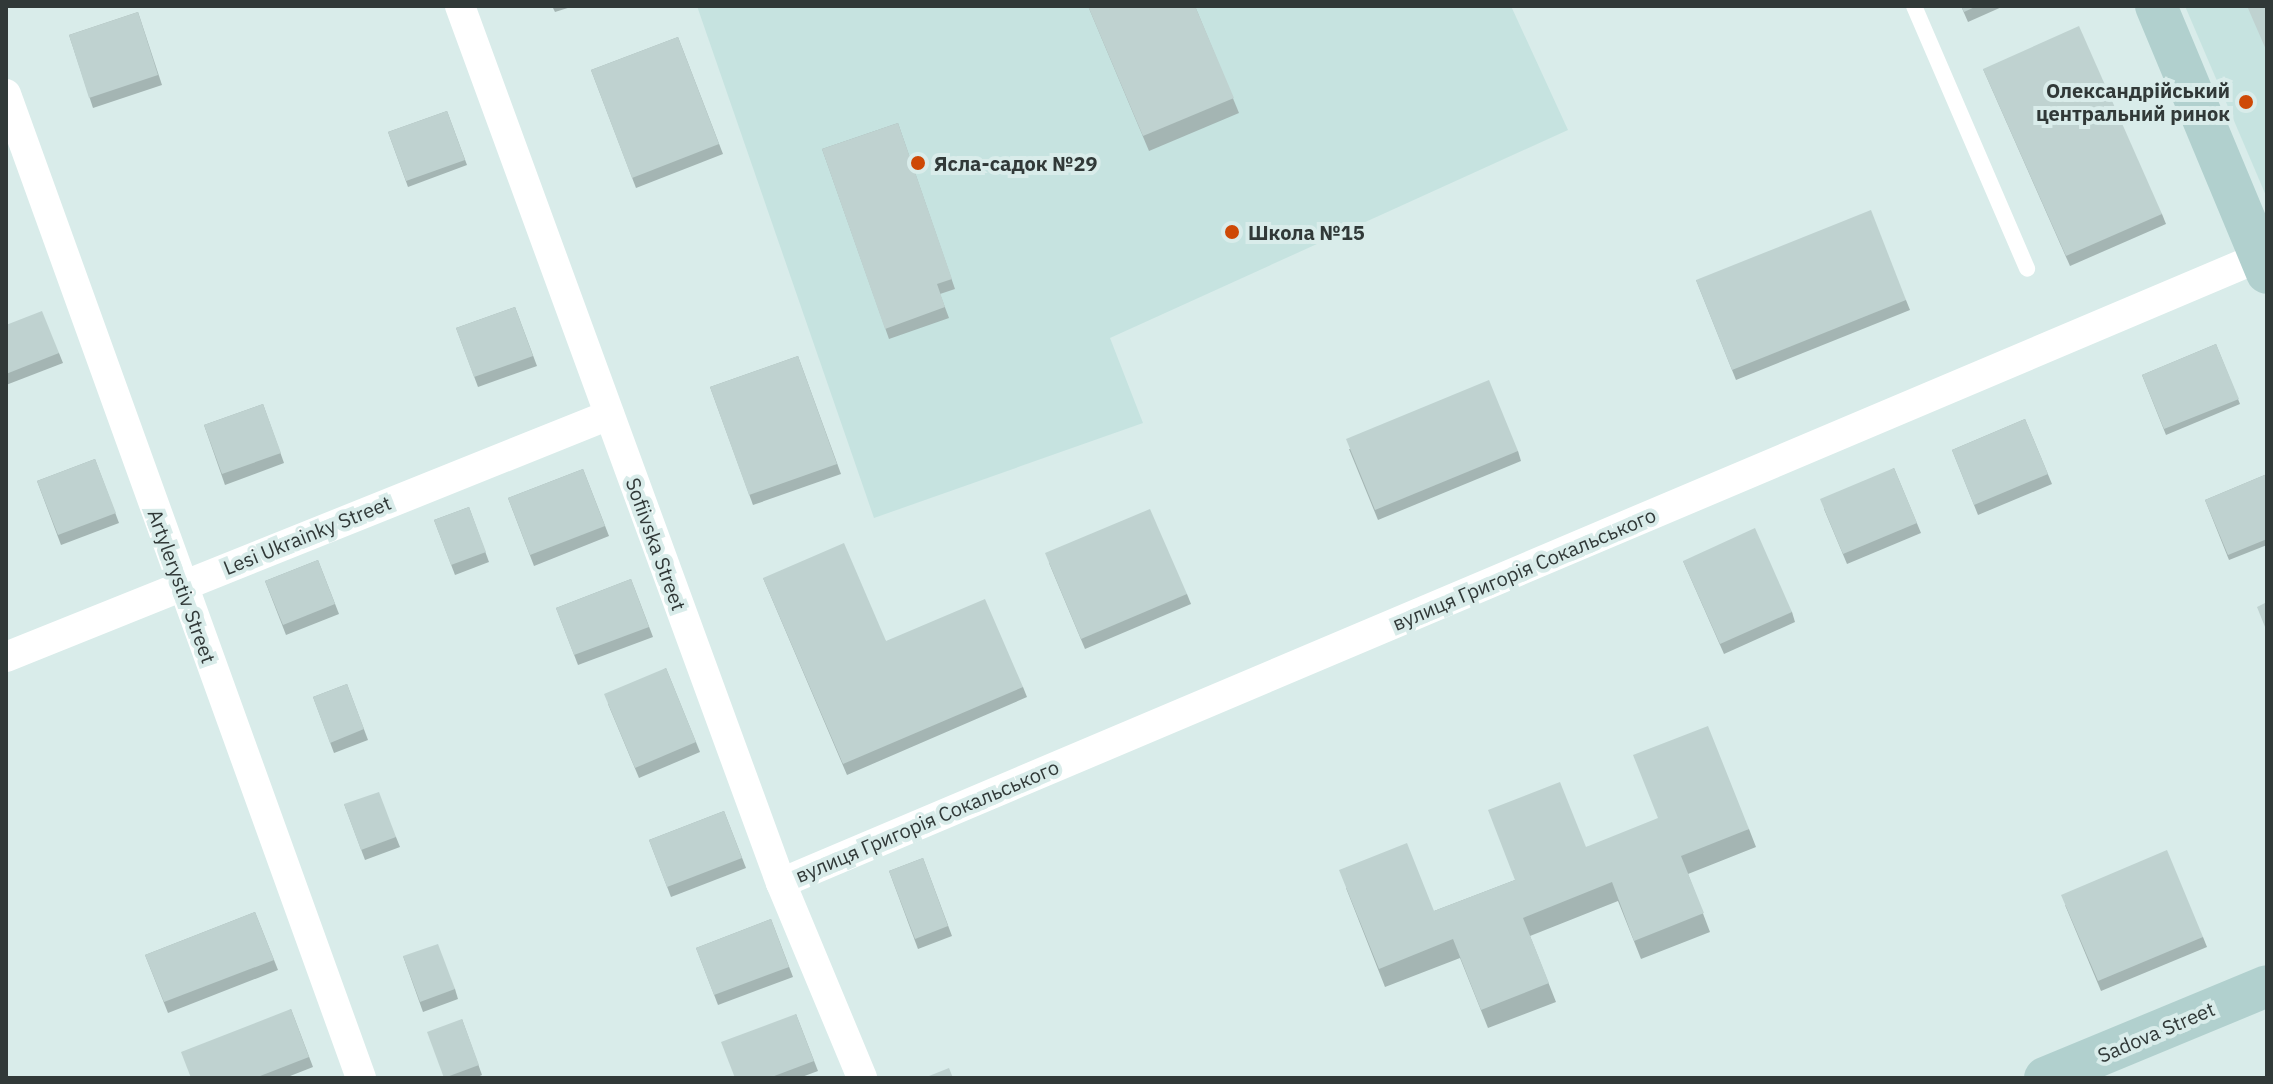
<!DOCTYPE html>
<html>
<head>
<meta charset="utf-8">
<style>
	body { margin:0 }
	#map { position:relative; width:2273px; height:1084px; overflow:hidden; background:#d9ecea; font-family:"IBM Plex Sans",sans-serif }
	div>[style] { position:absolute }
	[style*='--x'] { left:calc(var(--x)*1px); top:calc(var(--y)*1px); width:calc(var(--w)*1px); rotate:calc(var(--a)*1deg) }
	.built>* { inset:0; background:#c6e3e0 }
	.lane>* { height:16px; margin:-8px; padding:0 8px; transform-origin:8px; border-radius:8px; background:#fff }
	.street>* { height:30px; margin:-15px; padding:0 15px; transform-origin:15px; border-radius:15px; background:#fff }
	.secondary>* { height:42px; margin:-21px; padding:0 21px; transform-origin:21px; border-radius:21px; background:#b1d0ce }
	.wall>* { inset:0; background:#a4b5b3 }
	.building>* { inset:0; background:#bfd2d0 }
	.dots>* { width:22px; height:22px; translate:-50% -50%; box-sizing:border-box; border:4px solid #d9ecea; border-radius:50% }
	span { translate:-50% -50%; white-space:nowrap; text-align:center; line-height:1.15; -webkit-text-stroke:8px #d9ecea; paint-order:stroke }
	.poi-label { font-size:20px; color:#313938; font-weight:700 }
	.right { translate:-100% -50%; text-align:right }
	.left { translate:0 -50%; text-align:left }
	.street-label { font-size:20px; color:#313938 }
	.frame { position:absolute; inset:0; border:8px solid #313938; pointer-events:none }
</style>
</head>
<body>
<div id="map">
	<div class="built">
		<i style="clip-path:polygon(697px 6px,1511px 6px,1568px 130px,1110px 338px,1143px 423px,874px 518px)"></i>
		<i style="clip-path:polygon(2185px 6px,2267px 6px,2267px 198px)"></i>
	</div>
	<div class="lane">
		<i style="--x:1914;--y:6;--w:286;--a:66.7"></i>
	</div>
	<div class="street">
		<i style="--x:460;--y:6;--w:934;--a:69.9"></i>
		<i style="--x:781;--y:883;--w:211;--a:67.4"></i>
		<i style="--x:6;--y:94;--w:1046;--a:70.16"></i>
		<i style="--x:6;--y:657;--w:650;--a:-21.87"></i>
		<i style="--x:781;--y:883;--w:1614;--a:-22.94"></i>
	</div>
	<div class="secondary">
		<i style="--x:2156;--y:6;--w:289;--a:67.4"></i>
		<i style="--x:2045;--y:1078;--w:240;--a:-22.5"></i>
	</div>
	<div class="wall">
		<i style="clip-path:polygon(552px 6px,574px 6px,555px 12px)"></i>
		<i style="clip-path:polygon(1088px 6px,1195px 6px,1239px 113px,1149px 151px)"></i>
		<i style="clip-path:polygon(1961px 6px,2004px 6px,1968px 22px)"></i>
		<i style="clip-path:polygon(138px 12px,162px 85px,93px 108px,69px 35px)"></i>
		<i style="clip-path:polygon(678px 37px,723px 154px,636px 188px,591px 70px)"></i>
		<i style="clip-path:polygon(1983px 69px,2162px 214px,2166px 224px,2070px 266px)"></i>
		<i style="clip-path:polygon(447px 111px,467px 165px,408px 187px,388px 132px)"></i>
		<i style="clip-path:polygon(898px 123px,955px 289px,940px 294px,949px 318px,889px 339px,822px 149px)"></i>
		<i style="clip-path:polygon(1696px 280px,1906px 300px,1910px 310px,1736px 380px)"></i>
		<i style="clip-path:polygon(515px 307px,537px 366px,478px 387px,456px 328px)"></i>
		<i style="clip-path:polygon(6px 325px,59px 353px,63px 363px,6px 385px)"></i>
		<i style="clip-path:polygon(2216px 344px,2240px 404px,2166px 435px,2142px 375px)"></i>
		<i style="clip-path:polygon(798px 356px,841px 474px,753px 505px,710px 387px)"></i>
		<i style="clip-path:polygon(263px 404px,284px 463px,225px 485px,204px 425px)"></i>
		<i style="clip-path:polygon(2025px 419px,2052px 484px,1978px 515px,1952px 450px)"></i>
		<i style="clip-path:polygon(1349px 449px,1518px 451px,1521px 461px,1378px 520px)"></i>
		<i style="clip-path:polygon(95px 459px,119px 523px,61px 545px,37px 481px)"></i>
		<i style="clip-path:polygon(1894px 468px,1921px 533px,1847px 564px,1824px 509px)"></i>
		<i style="clip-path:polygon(583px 469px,609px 536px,534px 566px,508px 498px)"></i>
		<i style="clip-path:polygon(2267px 474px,2267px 545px,2229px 560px,2205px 500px)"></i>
		<i style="clip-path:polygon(469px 507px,489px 562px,455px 575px,434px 520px)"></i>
		<i style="clip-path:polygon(318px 560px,339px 614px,286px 635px,265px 581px)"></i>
		<i style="clip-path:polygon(1683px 561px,1792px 612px,1795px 622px,1724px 654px)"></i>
		<i style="clip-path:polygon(1049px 563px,1187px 594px,1191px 604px,1085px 649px)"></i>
		<i style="clip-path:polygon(763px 578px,886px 641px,1023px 687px,1027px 697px,847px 775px)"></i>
		<i style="clip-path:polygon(631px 579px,653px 637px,578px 665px,556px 608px)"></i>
		<i style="clip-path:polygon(666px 668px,700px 752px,639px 778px,608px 704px)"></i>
		<i style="clip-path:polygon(347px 684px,368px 740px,334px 753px,313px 697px)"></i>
		<i style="clip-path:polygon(344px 804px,396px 837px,400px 847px,365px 860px)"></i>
		<i style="clip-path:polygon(724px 811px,746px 868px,671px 897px,649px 840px)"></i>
		<i style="clip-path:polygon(1749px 829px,1756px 847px,1688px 874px,1710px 932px,1641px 959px,1618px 901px,1530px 936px,1556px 1002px,1488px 1028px,1460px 958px,1385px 987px,1346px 888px,1434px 911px,1515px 880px,1586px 847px)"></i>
		<i style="clip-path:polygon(923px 858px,952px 936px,918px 949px,889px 871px)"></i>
		<i style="clip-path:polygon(2065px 905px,2203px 937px,2207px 947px,2101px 991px)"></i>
		<i style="clip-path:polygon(255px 912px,278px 970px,168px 1013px,145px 955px)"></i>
		<i style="clip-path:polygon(771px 919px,793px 977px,718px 1005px,696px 948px)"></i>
		<i style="clip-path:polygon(403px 956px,455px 989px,458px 999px,423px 1012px)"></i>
		<i style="clip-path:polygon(291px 1009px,313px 1067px,285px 1078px,191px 1078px)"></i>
		<i style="clip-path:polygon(796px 1014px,818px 1071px,799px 1078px,735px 1078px)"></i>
		<i style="clip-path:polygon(462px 1019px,482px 1075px,475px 1078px,444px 1078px)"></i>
	</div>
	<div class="building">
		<i style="clip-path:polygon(1088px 6px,1195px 6px,1234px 98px,1143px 136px)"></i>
		<i style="clip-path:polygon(1961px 6px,1977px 6px,1964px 12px)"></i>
		<i style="clip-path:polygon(2247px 6px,2267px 6px,2267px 52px)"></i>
		<i style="clip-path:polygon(138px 12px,158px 75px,89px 98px,69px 35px)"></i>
		<i style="clip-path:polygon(2079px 26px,2162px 214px,2066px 256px,1983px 69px)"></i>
		<i style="clip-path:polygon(678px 37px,719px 144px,632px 178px,591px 70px)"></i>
		<i style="clip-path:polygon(447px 111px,465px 160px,406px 181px,388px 132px)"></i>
		<i style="clip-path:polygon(898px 123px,952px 279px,937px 284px,945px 307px,885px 329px,822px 149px)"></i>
		<i style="clip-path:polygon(1871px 210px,1906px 300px,1732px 370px,1696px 280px)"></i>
		<i style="clip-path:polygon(515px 307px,533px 356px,474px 377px,456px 328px)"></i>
		<i style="clip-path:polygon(42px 311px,59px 353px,6px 374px,6px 325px)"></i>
		<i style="clip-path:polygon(2216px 344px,2239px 399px,2164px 429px,2142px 375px)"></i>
		<i style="clip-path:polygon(798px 356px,837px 464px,749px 495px,710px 387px)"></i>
		<i style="clip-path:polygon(1489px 380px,1518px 451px,1375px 510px,1346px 439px)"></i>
		<i style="clip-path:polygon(263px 404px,281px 453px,222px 474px,204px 425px)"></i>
		<i style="clip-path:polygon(2025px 419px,2048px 474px,1974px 505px,1952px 450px)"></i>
		<i style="clip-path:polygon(95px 459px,116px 513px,58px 535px,37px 481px)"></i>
		<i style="clip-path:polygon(1894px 468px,1917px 523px,1843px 554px,1820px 499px)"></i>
		<i style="clip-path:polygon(583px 469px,605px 526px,530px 555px,508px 498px)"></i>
		<i style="clip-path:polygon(2267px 474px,2267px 539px,2228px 555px,2205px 500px)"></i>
		<i style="clip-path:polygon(469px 507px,486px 552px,451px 565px,434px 520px)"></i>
		<i style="clip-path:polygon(1150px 509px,1187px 594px,1081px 639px,1045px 553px)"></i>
		<i style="clip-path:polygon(1755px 528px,1792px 612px,1720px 644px,1683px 561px)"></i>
		<i style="clip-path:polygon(844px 543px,886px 641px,985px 599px,1023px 687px,843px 764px,763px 578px)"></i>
		<i style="clip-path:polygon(318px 560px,335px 604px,283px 625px,265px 581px)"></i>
		<i style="clip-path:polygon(631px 579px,649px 627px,574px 655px,556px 608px)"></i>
		<i style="clip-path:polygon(2267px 602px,2267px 632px,2257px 607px)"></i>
		<i style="clip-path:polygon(666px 668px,696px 742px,635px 768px,604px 694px)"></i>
		<i style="clip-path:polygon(347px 684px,364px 729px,330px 743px,313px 697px)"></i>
		<i style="clip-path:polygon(1708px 726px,1749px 829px,1681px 856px,1704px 913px,1634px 941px,1612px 882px,1523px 918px,1549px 983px,1481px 1010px,1453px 939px,1379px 969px,1339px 870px,1407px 843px,1434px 911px,1515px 880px,1488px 810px,1560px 782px,1586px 847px,1658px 818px,1633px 755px)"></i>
		<i style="clip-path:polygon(379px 792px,396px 837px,361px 850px,344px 804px)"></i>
		<i style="clip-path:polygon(724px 811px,742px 858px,667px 887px,649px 840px)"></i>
		<i style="clip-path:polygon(2167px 850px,2203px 937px,2098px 981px,2061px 895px)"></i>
		<i style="clip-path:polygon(923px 858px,948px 926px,915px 939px,889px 871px)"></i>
		<i style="clip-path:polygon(255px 912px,274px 960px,164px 1002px,145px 955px)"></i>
		<i style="clip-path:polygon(771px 919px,789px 967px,714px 995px,696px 948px)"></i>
		<i style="clip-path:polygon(438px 944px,455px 989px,420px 1002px,403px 956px)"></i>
		<i style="clip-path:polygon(291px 1009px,309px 1057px,255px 1078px,191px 1078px,181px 1052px)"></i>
		<i style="clip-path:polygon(796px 1014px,814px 1061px,769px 1078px,735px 1078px,721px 1042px)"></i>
		<i style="clip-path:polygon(462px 1019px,479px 1065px,444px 1078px,427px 1032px)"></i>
		<i style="clip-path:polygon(949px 1068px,953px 1078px,924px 1078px)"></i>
	</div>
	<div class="dots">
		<i style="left:2246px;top:102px;background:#ce4906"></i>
		<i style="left:918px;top:163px;background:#ce4906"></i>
		<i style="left:1232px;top:232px;background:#ce4906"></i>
	</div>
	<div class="poi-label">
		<span class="right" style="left:2230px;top:102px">Олександрійський<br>центральний ринок</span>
		<span class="left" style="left:934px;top:163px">Ясла-садок №29</span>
		<span class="left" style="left:1248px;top:232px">Школа №15</span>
	</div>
	<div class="street-label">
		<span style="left:307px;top:535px;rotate:-22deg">Lesi Ukrainky Street</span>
		<span style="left:656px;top:544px;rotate:70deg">Sofiivska Street</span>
		<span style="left:1524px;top:569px;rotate:-23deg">вулиця Григорія Сокальського</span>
		<span style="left:182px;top:586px;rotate:70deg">Artylerystiv Street</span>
		<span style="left:927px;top:821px;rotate:-23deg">вулиця Григорія Сокальського</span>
		<span style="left:2156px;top:1032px;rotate:-23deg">Sadova Street</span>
	</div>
	<div class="frame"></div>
</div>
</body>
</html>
